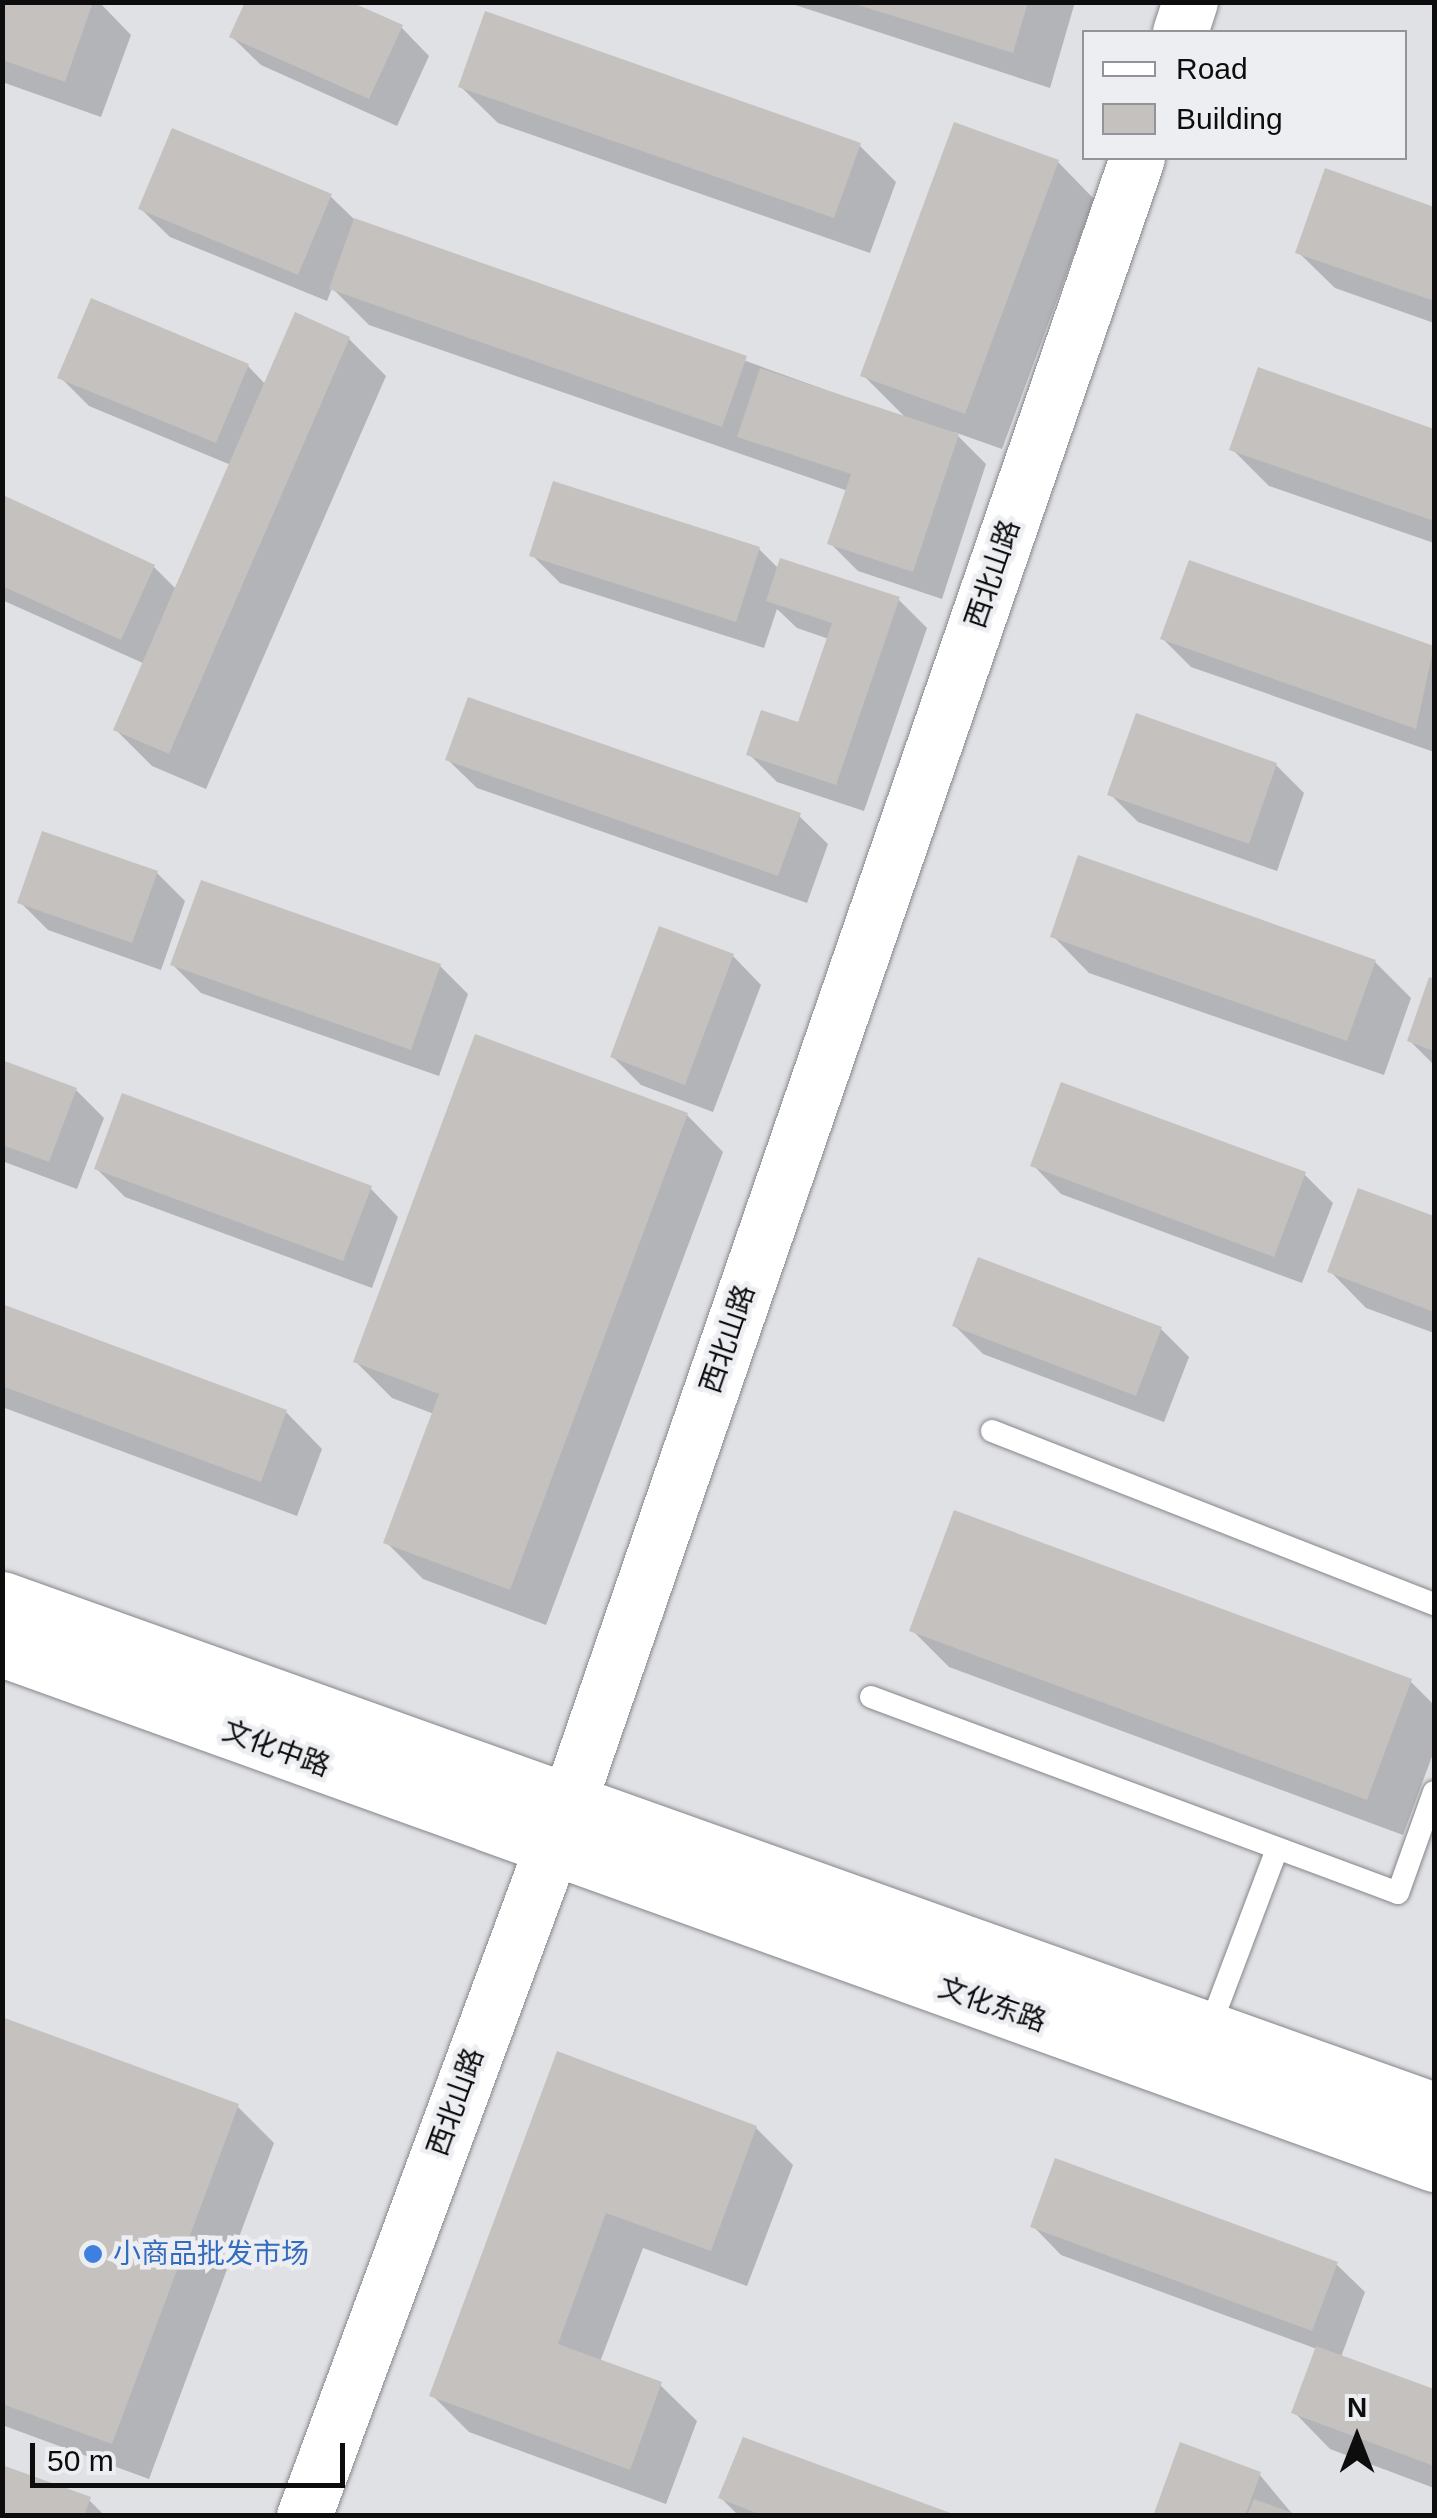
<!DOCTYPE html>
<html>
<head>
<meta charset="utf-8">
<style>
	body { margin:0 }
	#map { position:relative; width:1437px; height:2518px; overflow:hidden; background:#e0e1e5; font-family:Arial,"Noto Sans SC",sans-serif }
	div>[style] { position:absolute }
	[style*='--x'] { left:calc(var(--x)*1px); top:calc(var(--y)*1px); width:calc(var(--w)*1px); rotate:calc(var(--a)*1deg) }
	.shadow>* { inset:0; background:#0003 }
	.building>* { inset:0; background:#c4c1be }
	.roads { filter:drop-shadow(0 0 2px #86868a) drop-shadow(0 0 2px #86868a) }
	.service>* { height:22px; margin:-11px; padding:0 11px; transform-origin:11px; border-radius:11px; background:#fff }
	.secondary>* { height:55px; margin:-27.5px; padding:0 27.5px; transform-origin:27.5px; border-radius:27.5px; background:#fff }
	.primary>* { height:55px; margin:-27.5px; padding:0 27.5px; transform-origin:27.5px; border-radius:27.5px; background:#fff }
	.dots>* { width:28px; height:28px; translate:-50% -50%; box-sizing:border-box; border:5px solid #edeef2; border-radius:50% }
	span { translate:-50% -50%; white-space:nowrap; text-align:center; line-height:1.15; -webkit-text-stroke:9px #edeef2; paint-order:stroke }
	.street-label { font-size:28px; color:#0d0d0e }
	.shop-label { font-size:28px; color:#366cbe }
	.left { translate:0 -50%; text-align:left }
	.frame { position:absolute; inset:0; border:5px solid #0d0d0e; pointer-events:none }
	.legend { position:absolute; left:1082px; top:30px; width:325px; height:130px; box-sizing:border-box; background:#edeef2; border:2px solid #939497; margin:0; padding:12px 18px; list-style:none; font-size:30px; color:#0d0d0e }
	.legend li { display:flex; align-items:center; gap:20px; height:50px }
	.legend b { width:50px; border:2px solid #939497 }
	.north { position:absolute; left:1307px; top:2388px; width:100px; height:100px; -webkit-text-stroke:8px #edeef2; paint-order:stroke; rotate:0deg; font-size:28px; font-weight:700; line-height:40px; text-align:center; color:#0d0d0e }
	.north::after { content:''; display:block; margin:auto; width:35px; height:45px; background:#0d0d0e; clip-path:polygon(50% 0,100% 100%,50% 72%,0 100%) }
	.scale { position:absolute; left:30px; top:2443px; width:315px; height:45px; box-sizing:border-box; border:5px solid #0d0d0e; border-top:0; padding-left:12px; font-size:30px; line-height:35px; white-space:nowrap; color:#0d0d0e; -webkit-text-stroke:8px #edeef2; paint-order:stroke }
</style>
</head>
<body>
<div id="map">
	<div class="shadow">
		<i style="clip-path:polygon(2px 2px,99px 2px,131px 35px,101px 117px,2px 82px)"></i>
		<i style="clip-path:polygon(786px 2px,1075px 2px,1050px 88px)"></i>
		<i style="clip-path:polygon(401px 27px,429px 56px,397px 126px,261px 65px,232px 37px)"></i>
		<i style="clip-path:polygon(461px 87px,859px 145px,896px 182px,870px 253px,498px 123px)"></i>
		<i style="clip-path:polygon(1058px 162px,1094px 199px,1002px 449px,954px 432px,986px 464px,942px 599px,858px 571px,830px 543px,848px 491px,369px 325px,332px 288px,327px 301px,170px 237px,141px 209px,330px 196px,356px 221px,907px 419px,863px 375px)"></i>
		<i style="clip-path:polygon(1326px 171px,1434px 209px,1434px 323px,1335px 288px,1298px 252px)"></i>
		<i style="clip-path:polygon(349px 339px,386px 376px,206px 789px,152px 766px,116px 730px,145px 664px,2px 600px,2px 507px,6px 500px,154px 567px,177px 590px,231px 465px,89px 406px,60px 377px,248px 366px,266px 385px)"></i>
		<i style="clip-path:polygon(1260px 370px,1434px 431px,1434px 543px,1269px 486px,1232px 449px)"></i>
		<i style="clip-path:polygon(759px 549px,779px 569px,899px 600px,927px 628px,864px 811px,777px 782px,749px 754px,800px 725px,829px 639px,797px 628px,777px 609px,764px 648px,560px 583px,532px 555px)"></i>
		<i style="clip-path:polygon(1190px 564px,1434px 649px,1434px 752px,1191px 667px,1163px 639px)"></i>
		<i style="clip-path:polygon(448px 760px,799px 816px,828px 844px,807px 903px,477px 788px)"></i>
		<i style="clip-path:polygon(1276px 765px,1304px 793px,1277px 871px,1138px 822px,1110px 794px)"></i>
		<i style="clip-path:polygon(157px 873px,185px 901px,161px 970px,48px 930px,20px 902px)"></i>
		<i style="clip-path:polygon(1053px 936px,1375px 962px,1411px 998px,1384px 1075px,1089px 973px)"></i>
		<i style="clip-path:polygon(733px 956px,761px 985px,713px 1112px,641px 1085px,613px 1057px)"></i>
		<i style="clip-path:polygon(173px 965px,440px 966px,468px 994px,439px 1076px,201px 993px)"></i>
		<i style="clip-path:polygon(1431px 980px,1434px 982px,1434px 1065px,1410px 1041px)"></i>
		<i style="clip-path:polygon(2px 1063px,76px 1090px,104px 1118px,77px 1189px,2px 1161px)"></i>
		<i style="clip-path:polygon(687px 1115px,723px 1152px,546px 1625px,423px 1579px,386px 1542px,434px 1414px,392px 1398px,356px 1362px)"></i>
		<i style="clip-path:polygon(1033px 1165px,1304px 1174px,1333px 1203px,1302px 1283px,1061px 1194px)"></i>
		<i style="clip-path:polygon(97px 1169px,370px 1188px,398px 1217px,372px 1288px,125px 1197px)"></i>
		<i style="clip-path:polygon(1360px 1191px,1434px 1218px,1434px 1333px,1366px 1308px,1330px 1271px)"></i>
		<i style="clip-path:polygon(2px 1307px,286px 1412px,322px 1449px,297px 1516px,2px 1407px)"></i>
		<i style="clip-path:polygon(955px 1326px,1161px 1329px,1189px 1357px,1164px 1422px,983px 1354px)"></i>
		<i style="clip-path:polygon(912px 1630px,1410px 1681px,1434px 1705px,1434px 1751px,1403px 1835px,949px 1667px)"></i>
		<i style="clip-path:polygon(2px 2020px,238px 2107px,274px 2143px,149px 2479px,2px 2425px)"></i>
		<i style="clip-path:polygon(558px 2055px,756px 2128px,793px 2165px,747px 2286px,643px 2248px,600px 2362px,660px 2385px,697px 2421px,666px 2504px,469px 2432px,432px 2395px)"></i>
		<i style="clip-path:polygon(1033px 2226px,1336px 2264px,1365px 2292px,1341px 2357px,1434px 2392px,1434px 2488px,1330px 2449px,1294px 2412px,1317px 2349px,1061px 2255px)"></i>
		<i style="clip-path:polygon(1259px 2474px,1294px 2516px,1156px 2516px)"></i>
		<i style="clip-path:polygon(721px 2498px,950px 2516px,739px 2516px)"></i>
		<i style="clip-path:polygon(89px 2500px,105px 2516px,2px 2516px)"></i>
	</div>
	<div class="building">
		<i style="clip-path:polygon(2px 2px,93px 2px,65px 82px,2px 60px)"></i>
		<i style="clip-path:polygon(245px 2px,351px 2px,403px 25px,369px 99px,229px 37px)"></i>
		<i style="clip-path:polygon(848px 2px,1028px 2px,1013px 53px)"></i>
		<i style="clip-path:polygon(485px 11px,861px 143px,834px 218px,458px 87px)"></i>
		<i style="clip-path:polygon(954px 122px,1059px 160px,965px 414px,860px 376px)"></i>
		<i style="clip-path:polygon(172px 128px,332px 194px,298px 275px,138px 209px)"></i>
		<i style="clip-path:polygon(1325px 168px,1434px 207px,1434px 301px,1295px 253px)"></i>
		<i style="clip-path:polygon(354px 218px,747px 356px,722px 427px,329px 289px)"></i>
		<i style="clip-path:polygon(91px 298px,249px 364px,216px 443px,57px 378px)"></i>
		<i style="clip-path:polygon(295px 312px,350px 337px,169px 754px,113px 730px)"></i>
		<i style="clip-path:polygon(1258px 367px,1434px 429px,1434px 521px,1229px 450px)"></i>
		<i style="clip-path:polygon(760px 368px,959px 434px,913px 572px,827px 544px,851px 474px,737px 437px)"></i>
		<i style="clip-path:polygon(553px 481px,760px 547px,736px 622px,529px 556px)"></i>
		<i style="clip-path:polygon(5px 496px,155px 565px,121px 640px,2px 586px)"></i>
		<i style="clip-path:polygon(780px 558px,900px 597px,836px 785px,746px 755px,761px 710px,798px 722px,832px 623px,766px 601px)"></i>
		<i style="clip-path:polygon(1189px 560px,1434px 646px,1416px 729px,1160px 639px)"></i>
		<i style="clip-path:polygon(468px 697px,801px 813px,778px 876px,445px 760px)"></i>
		<i style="clip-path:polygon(1136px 713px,1277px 763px,1249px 844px,1107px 795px)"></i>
		<i style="clip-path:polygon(42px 831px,158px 871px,132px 943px,17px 903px)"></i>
		<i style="clip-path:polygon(1078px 855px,1376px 960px,1347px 1041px,1050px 937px)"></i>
		<i style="clip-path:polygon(201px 880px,441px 964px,411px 1050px,170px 965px)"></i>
		<i style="clip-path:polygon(659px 926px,734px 954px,685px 1085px,610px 1057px)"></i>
		<i style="clip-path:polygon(1429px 977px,1434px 979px,1434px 1051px,1407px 1041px)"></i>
		<i style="clip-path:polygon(475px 1034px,688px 1113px,510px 1590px,383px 1543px,439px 1394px,353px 1362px)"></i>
		<i style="clip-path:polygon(2px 1060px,77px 1088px,49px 1162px,2px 1145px)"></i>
		<i style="clip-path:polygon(1061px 1082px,1306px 1172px,1274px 1257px,1030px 1166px)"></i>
		<i style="clip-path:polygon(122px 1093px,372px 1186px,343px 1261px,94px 1169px)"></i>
		<i style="clip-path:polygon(1358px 1188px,1434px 1216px,1434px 1312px,1327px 1272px)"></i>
		<i style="clip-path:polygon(978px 1257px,1162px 1327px,1136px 1396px,952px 1326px)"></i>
		<i style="clip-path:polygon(2px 1304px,287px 1410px,261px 1482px,2px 1386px)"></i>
		<i style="clip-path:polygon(954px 1510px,1412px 1679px,1367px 1800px,909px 1631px)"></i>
		<i style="clip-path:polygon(2px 2017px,239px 2104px,112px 2444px,2px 2404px)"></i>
		<i style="clip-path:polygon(557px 2051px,757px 2126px,711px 2251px,606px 2213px,558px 2344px,662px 2382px,630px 2470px,429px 2396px)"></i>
		<i style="clip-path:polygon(1055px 2158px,1338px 2262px,1312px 2331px,1030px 2227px)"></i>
		<i style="clip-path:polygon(1316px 2346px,1434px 2389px,1434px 2466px,1291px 2413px)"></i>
		<i style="clip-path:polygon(743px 2437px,956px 2515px,956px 2516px,764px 2516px,718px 2498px)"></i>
		<i style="clip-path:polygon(1180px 2442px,1261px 2472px,1245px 2516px,1153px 2516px)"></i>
		<i style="clip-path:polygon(2px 2465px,91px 2497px,84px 2516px,2px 2516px)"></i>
		<i style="clip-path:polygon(1254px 2499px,1298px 2515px,1298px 2516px,1247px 2516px)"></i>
	</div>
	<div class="roads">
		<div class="service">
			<i style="--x:992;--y:1431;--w:475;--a:21.4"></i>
			<i style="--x:871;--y:1697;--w:562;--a:20.4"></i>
			<i style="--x:1398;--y:1893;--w:107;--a:-70.4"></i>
			<i style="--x:1209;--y:2029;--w:192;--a:-69.3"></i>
		</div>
		<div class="secondary">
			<i style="--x:1180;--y:32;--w:32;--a:-72"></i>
			<i style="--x:304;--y:2516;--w:763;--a:-69.66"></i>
			<i style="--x:569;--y:1801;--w:1738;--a:-70.93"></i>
		</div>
		<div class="primary">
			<i style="--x:2;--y:1599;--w:1520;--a:19.64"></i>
			<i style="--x:2;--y:1649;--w:1522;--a:19.78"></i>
		</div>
	</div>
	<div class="dots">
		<i style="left:93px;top:2254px;background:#3f7fe0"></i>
	</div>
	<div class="street-label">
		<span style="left:993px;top:574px;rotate:-71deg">西北山路</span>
		<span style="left:728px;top:1339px;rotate:-71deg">西北山路</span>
		<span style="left:276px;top:1749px;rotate:20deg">文化中路</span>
		<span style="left:992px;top:2005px;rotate:19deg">文化东路</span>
		<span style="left:456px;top:2102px;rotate:-70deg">西北山路</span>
	</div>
	<div class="shop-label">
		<span class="left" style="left:113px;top:2254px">小商品批发市场</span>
	</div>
	<div class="frame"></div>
	<ul class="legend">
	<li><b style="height:12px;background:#fff"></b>Road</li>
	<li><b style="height:28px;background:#c4c1be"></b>Building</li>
	</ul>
	<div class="north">N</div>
	<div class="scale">50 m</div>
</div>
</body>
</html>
